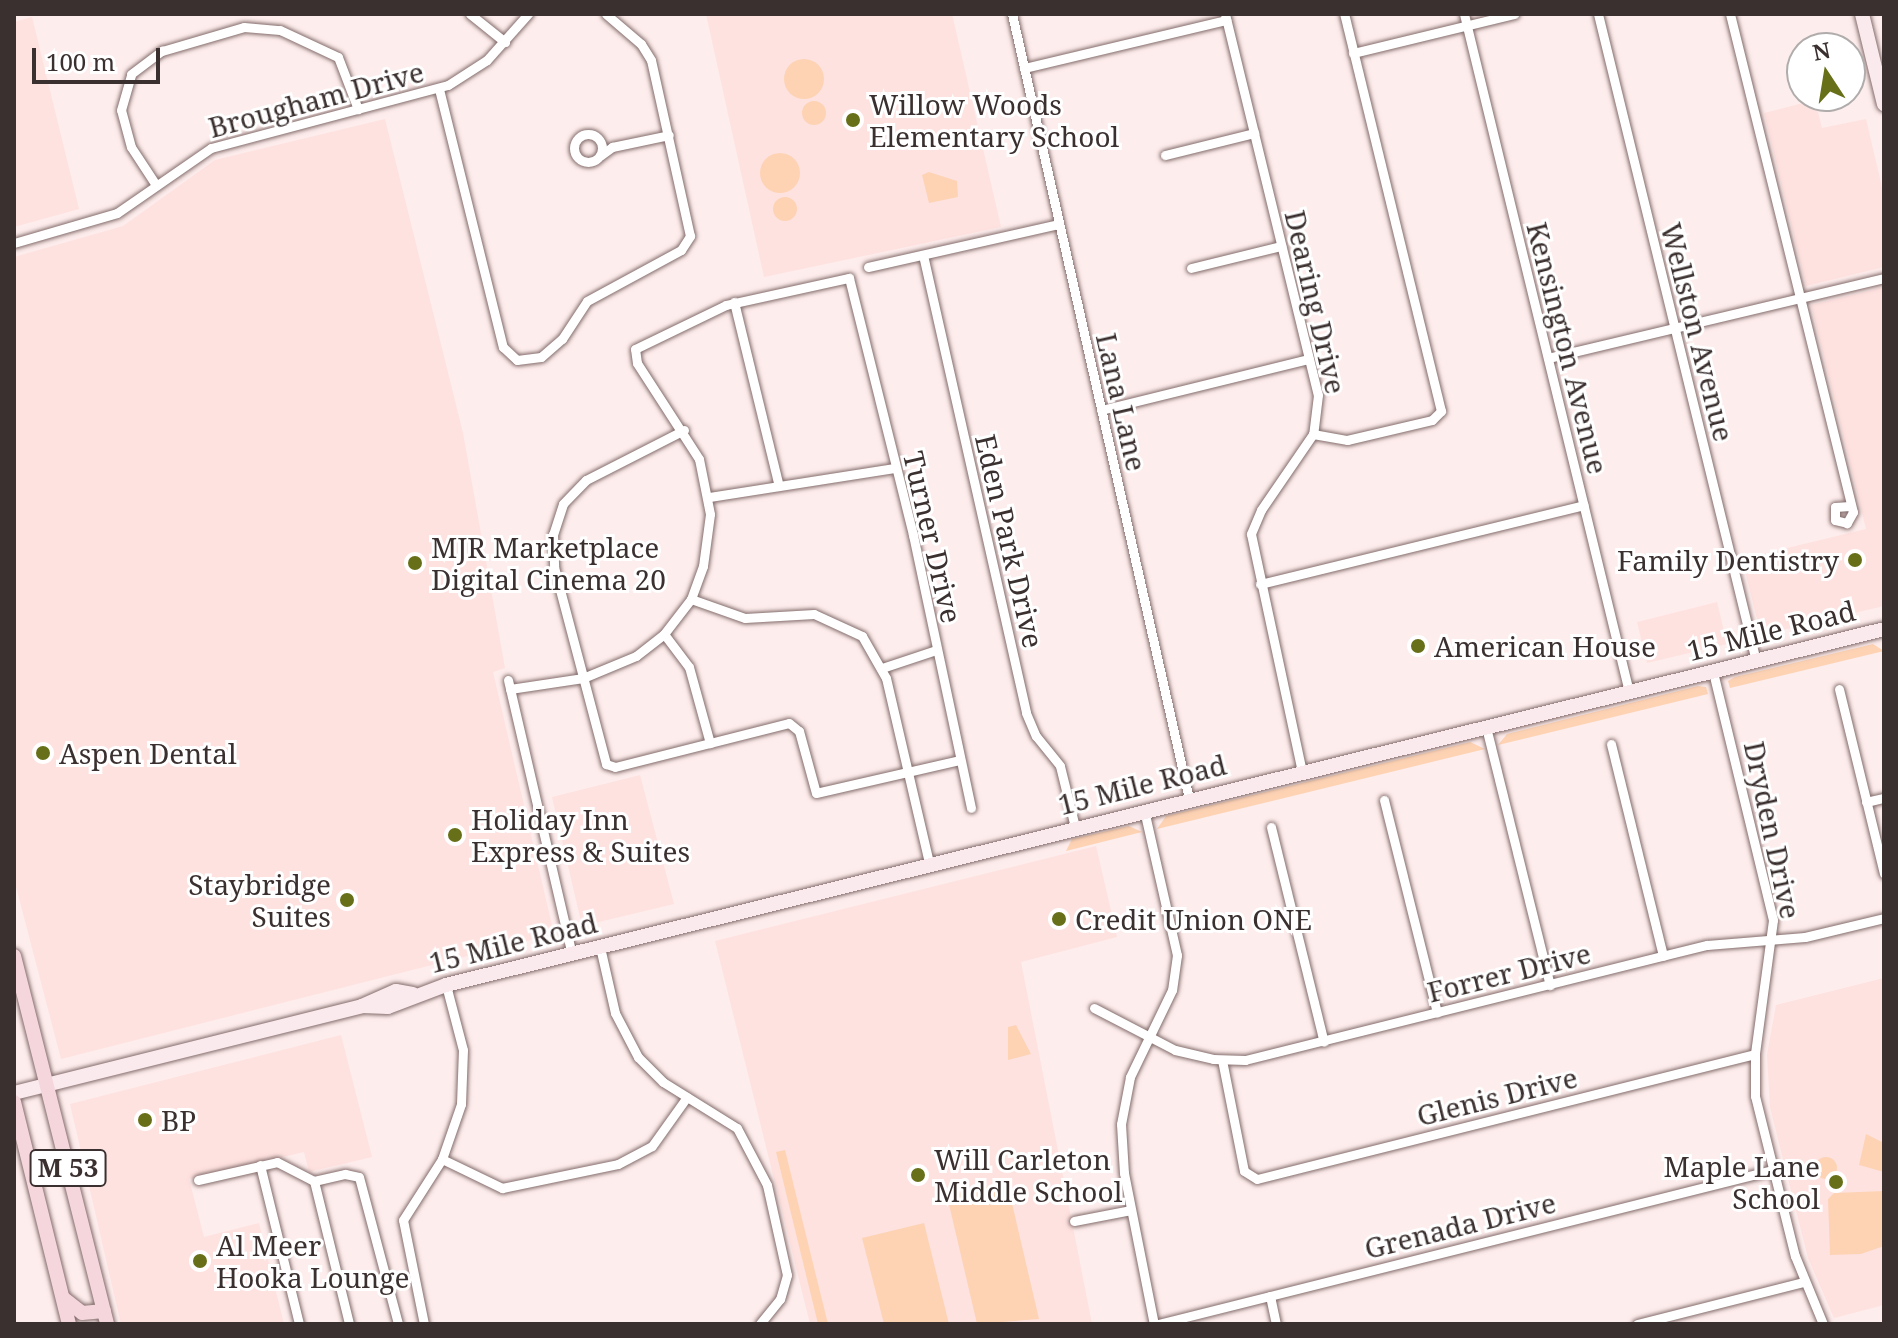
<!DOCTYPE html>
<html>
<head>
<meta charset="utf-8">
<style>
	body { margin:0 }
	#map { position:relative; width:1898px; height:1338px; overflow:hidden; background:#fdedec; font-family:"Noto Serif",serif }
	div>[style] { position:absolute }
	[style*='--x'] { left:calc(var(--x)*1px); top:calc(var(--y)*1px); width:calc(var(--w)*1px); rotate:calc(var(--a)*1deg) }
	.built>* { inset:0; background:#fee2e0 }
	.green>* { inset:0; background:#fdd3b4 }
	.round { border-radius:50% }
	.roads { filter:drop-shadow(0 0 2px #836c6b) drop-shadow(0 0 2px #836c6b) }
	.street>* { height:9px; margin:-4.5px; padding:0 4.5px; transform-origin:4.5px; border-radius:4.5px; background:#fff }
	.street>.ring { margin:-4.5px; padding:0; box-sizing:content-box; background:none; border:9px solid #fff; border-radius:50% }
	.secondary>* { height:14px; margin:-7px; padding:0 7px; transform-origin:7px; border-radius:7px; background:#faeaee }
	.primary>* { height:14px; margin:-7px; padding:0 7px; transform-origin:7px; border-radius:7px; background:#f5d6dd }
	.dots>* { width:22px; height:22px; translate:-50% -50%; box-sizing:border-box; border:4px solid #fff; border-radius:50% }
	span { translate:-50% -50%; white-space:nowrap; text-align:center; line-height:1.15; -webkit-text-stroke:6px #fff; paint-order:stroke }
	.shield-label span { padding:2px 6px; background:#fff; border:2px solid; border-radius:6px; -webkit-text-stroke-width:0 }
	.shield-label { font-size:26px; color:#3a302f; font-weight:700 }
	.street-label { font-size:28px; color:#3a302f }
	.poi-label { font-size:28px; color:#3a302f }
	.left { translate:0 -50%; text-align:left }
	.right { translate:-100% -50%; text-align:right }
	.frame { position:absolute; inset:0; border:16px solid #3a302f; pointer-events:none }
	.north { position:absolute; left:1786px; top:32px; width:80px; height:80px; box-sizing:border-box; background:#fff; border:2px solid #b0acac; border-radius:50%; rotate:348deg; font-size:22px; font-weight:700; line-height:32px; text-align:center; color:#3a302f }
	.north::after { content:''; display:block; margin:auto; width:28px; height:36px; background:#677019; clip-path:polygon(50% 0,100% 100%,50% 72%,0 100%) }
	.scale { position:absolute; left:32px; top:48px; width:128px; height:36px; box-sizing:border-box; border:4px solid #3a302f; border-top:0; padding-left:10px; font-size:24px; line-height:28px; white-space:nowrap; color:#3a302f; -webkit-text-stroke:6px #fff; paint-order:stroke }
</style>
</head>
<body>
<div id="map">
	<div class="built">
		<i style="clip-path:polygon(706px 14px,952px 14px,1001px 227px,764px 277px)"></i>
		<i style="clip-path:polygon(32px 17px,79px 209px,14px 227px,14px 22px)"></i>
		<i style="clip-path:polygon(1815px 100px,1822px 128px,1866px 119px,1884px 196px,1884px 267px,1806px 286px,1764px 113px)"></i>
		<i style="clip-path:polygon(385px 119px,463px 433px,505px 668px,493px 672px,554px 934px,61px 1059px,14px 879px,14px 257px,123px 226px,215px 160px)"></i>
		<i style="clip-path:polygon(1884px 287px,1884px 606px,1761px 635px,1742px 559px,1866px 529px,1811px 305px)"></i>
		<i style="clip-path:polygon(1717px 602px,1727px 644px,1647px 663px,1637px 622px)"></i>
		<i style="clip-path:polygon(640px 775px,674px 904px,582px 926px,552px 797px)"></i>
		<i style="clip-path:polygon(1096px 846px,1117px 937px,1021px 962px,1092px 1324px,810px 1324px,715px 941px)"></i>
		<i style="clip-path:polygon(1884px 978px,1884px 1305px,1834px 1318px,1808px 1258px,1770px 1107px,1767px 1055px,1776px 1005px)"></i>
		<i style="clip-path:polygon(341px 1035px,372px 1157px,309px 1172px,304px 1152px,189px 1179px,204px 1237px,259px 1223px,284px 1324px,121px 1324px,70px 1104px)"></i>
	</div>
	<div class="green">
		<i class="round" style="left:784px;top:59px;width:40px;height:40px"></i>
		<i class="round" style="left:802px;top:101px;width:24px;height:24px"></i>
		<i class="round" style="left:760px;top:153px;width:40px;height:40px"></i>
		<i style="clip-path:polygon(929px 172px,957px 181px,958px 197px,929px 203px,922px 175px)"></i>
		<i class="round" style="left:773px;top:197px;width:24px;height:24px"></i>
		<i style="clip-path:polygon(1873px 644px,1884px 651px,1730px 688px,1728px 681px,1735px 677px)"></i>
		<i style="clip-path:polygon(1698px 686px,1706px 687px,1708px 694px,1498px 745px,1507px 734px)"></i>
		<i style="clip-path:polygon(1470px 742px,1485px 749px,1157px 829px,1166px 816px)"></i>
		<i style="clip-path:polygon(1129px 826px,1142px 832px,1066px 851px,1072px 839px)"></i>
		<i style="clip-path:polygon(1016px 1025px,1031px 1054px,1008px 1060px,1008px 1027px)"></i>
		<i style="clip-path:polygon(1866px 1134px,1884px 1143px,1884px 1172px,1859px 1165px)"></i>
		<i style="clip-path:polygon(785px 1150px,828px 1324px,818px 1324px,776px 1152px)"></i>
		<i class="round" style="left:1815px;top:1157px;width:22px;height:22px"></i>
		<i style="clip-path:polygon(1007px 1182px,1039px 1319px,977px 1324px,947px 1196px)"></i>
		<i style="clip-path:polygon(1884px 1191px,1884px 1246px,1861px 1254px,1830px 1255px,1828px 1199px,1834px 1193px)"></i>
		<i style="clip-path:polygon(924px 1223px,949px 1324px,884px 1324px,862px 1238px)"></i>
	</div>
	<div class="roads">
		<div class="street">
			<i style="--x:470;--y:14;--w:45;--a:38.7"></i>
			<i style="--x:1012;--y:14;--w:805;--a:77.29"></i>
			<i style="--x:1225;--y:14;--w:392;--a:76.3"></i>
			<i style="--x:1318;--y:395;--w:39;--a:97"></i>
			<i style="--x:1313;--y:434;--w:92;--a:124.4"></i>
			<i style="--x:1261;--y:510;--w:26;--a:113"></i>
			<i style="--x:1251;--y:534;--w:243;--a:77.9"></i>
			<i style="--x:1464;--y:14;--w:698;--a:76.32"></i>
			<i style="--x:1598;--y:14;--w:666;--a:76.28"></i>
			<i style="--x:1730;--y:14;--w:513;--a:76.13"></i>
			<i style="--x:1853;--y:512;--w:13;--a:119"></i>
			<i style="--x:1847;--y:523;--w:12;--a:-166"></i>
			<i style="--x:1835;--y:520;--w:13;--a:-90"></i>
			<i style="--x:1835;--y:507;--w:15;--a:-4"></i>
			<i style="--x:1353;--y:53;--w:166;--a:-13.6"></i>
			<i style="--x:1024;--y:68;--w:208;--a:-13.4"></i>
			<i style="--x:439;--y:89;--w:266;--a:76.1"></i>
			<i style="--x:503;--y:347;--w:19;--a:43"></i>
			<i style="--x:517;--y:360;--w:24;--a:-7"></i>
			<i style="--x:541;--y:357;--w:28;--a:-41"></i>
			<i style="--x:562;--y:339;--w:45;--a:-56.7"></i>
			<i style="--x:587;--y:301;--w:107;--a:-28.5"></i>
			<i style="--x:681;--y:250;--w:17;--a:-57"></i>
			<i style="--x:690;--y:236;--w:180;--a:-102.5"></i>
			<i style="--x:651;--y:60;--w:19;--a:-122"></i>
			<i style="--x:641;--y:44;--w:46;--a:-139.4"></i>
			<i class="ring" style="left:574px;top:134px;width:19px;height:19px"></i>
			<i style="--x:601;--y:155;--w:14;--a:-36"></i>
			<i style="--x:612;--y:147;--w:58;--a:-11.9"></i>
			<i style="--x:1165;--y:155;--w:92;--a:-13.9"></i>
			<i style="--x:156;--y:185;--w:45;--a:-123.3"></i>
			<i style="--x:131;--y:147;--w:38;--a:-105"></i>
			<i style="--x:121;--y:110;--w:37;--a:-74"></i>
			<i style="--x:131;--y:74;--w:39;--a:-37"></i>
			<i style="--x:162;--y:51;--w:85;--a:-16.3"></i>
			<i style="--x:244;--y:27;--w:36;--a:5"></i>
			<i style="--x:280;--y:30;--w:64;--a:25"></i>
			<i style="--x:338;--y:57;--w:56;--a:69"></i>
			<i style="--x:14;--y:243;--w:107;--a:-16.2"></i>
			<i style="--x:117;--y:213;--w:114;--a:-34.7"></i>
			<i style="--x:211;--y:148;--w:245;--a:-14.9"></i>
			<i style="--x:448;--y:85;--w:46;--a:-32.7"></i>
			<i style="--x:487;--y:60;--w:62;--a:-48.3"></i>
			<i style="--x:923;--y:255;--w:469;--a:77.3"></i>
			<i style="--x:1026;--y:713;--w:25;--a:67"></i>
			<i style="--x:1036;--y:736;--w:38;--a:51"></i>
			<i style="--x:1060;--y:766;--w:63;--a:76.2"></i>
			<i style="--x:868;--y:267;--w:196;--a:-12.7"></i>
			<i style="--x:1191;--y:268;--w:93;--a:-13.7"></i>
			<i style="--x:734;--y:302;--w:189;--a:76.3"></i>
			<i style="--x:1548;--y:358;--w:345;--a:-13.4"></i>
			<i style="--x:1101;--y:410;--w:214;--a:-13.8"></i>
			<i style="--x:684;--y:430;--w:110;--a:153"></i>
			<i style="--x:586;--y:480;--w:33;--a:134"></i>
			<i style="--x:563;--y:504;--w:32;--a:108"></i>
			<i style="--x:553;--y:534;--w:33;--a:88"></i>
			<i style="--x:554;--y:567;--w:204;--a:75.2"></i>
			<i style="--x:606;--y:764;--w:9;--a:18"></i>
			<i style="--x:615;--y:767;--w:179;--a:-14.2"></i>
			<i style="--x:789;--y:723;--w:13;--a:39"></i>
			<i style="--x:799;--y:731;--w:64;--a:74.7"></i>
			<i style="--x:816;--y:793;--w:148;--a:-12.9"></i>
			<i style="--x:1313;--y:434;--w:35;--a:10"></i>
			<i style="--x:1347;--y:440;--w:87;--a:-13.2"></i>
			<i style="--x:1432;--y:420;--w:13;--a:-45"></i>
			<i style="--x:1441;--y:411;--w:409;--a:-103.7"></i>
			<i style="--x:709;--y:497;--w:188;--a:-8.9"></i>
			<i style="--x:1260;--y:584;--w:333;--a:-13.7"></i>
			<i style="--x:691;--y:599;--w:57;--a:19.4"></i>
			<i style="--x:745;--y:618;--w:69;--a:-3.3"></i>
			<i style="--x:814;--y:614;--w:53;--a:24.6"></i>
			<i style="--x:862;--y:636;--w:48;--a:60.3"></i>
			<i style="--x:886;--y:678;--w:190;--a:76.9"></i>
			<i style="--x:664;--y:634;--w:41;--a:52.9"></i>
			<i style="--x:689;--y:667;--w:79;--a:74.6"></i>
			<i style="--x:882;--y:668;--w:57;--a:-18.4"></i>
			<i style="--x:1713;--y:672;--w:255;--a:76.4"></i>
			<i style="--x:1773;--y:920;--w:135;--a:97.7"></i>
			<i style="--x:1755;--y:1054;--w:42;--a:90"></i>
			<i style="--x:1755;--y:1096;--w:165;--a:76"></i>
			<i style="--x:1795;--y:1256;--w:74;--a:67.6"></i>
			<i style="--x:508;--y:680;--w:281;--a:76.9"></i>
			<i style="--x:510;--y:689;--w:74;--a:-8.6"></i>
			<i style="--x:583;--y:678;--w:57;--a:-22.5"></i>
			<i style="--x:636;--y:656;--w:36;--a:-38"></i>
			<i style="--x:664;--y:634;--w:44;--a:-52.4"></i>
			<i style="--x:691;--y:599;--w:35;--a:-70"></i>
			<i style="--x:703;--y:566;--w:52;--a:-82.3"></i>
			<i style="--x:710;--y:514;--w:56;--a:-101.3"></i>
			<i style="--x:699;--y:459;--w:114;--a:-122.9"></i>
			<i style="--x:637;--y:363;--w:14;--a:-98"></i>
			<i style="--x:635;--y:349;--w:101;--a:-25.8"></i>
			<i style="--x:726;--y:305;--w:126;--a:-12.4"></i>
			<i style="--x:849;--y:278;--w:265;--a:76"></i>
			<i style="--x:913;--y:535;--w:279;--a:78"></i>
			<i style="--x:1839;--y:689;--w:190;--a:76.3"></i>
			<i style="--x:1486;--y:727;--w:266;--a:76.1"></i>
			<i style="--x:1611;--y:744;--w:218;--a:76.2"></i>
			<i style="--x:1384;--y:800;--w:219;--a:76"></i>
			<i style="--x:1866;--y:802;--w:18;--a:-13"></i>
			<i style="--x:1144;--y:810;--w:149;--a:77.2"></i>
			<i style="--x:1177;--y:955;--w:35;--a:98"></i>
			<i style="--x:1172;--y:990;--w:97;--a:115.8"></i>
			<i style="--x:1130;--y:1077;--w:48;--a:100.8"></i>
			<i style="--x:1121;--y:1124;--w:49;--a:86.5"></i>
			<i style="--x:1124;--y:1173;--w:154;--a:78.8"></i>
			<i style="--x:1271;--y:827;--w:221;--a:76.2"></i>
			<i style="--x:600;--y:947;--w:68;--a:77.2"></i>
			<i style="--x:615;--y:1013;--w:50;--a:62.4"></i>
			<i style="--x:638;--y:1057;--w:35;--a:45"></i>
			<i style="--x:663;--y:1082;--w:87;--a:31.9"></i>
			<i style="--x:737;--y:1128;--w:64;--a:62.2"></i>
			<i style="--x:767;--y:1185;--w:92;--a:77.5"></i>
			<i style="--x:787;--y:1275;--w:25;--a:106"></i>
			<i style="--x:780;--y:1299;--w:32;--a:129"></i>
			<i style="--x:1094;--y:1008;--w:91;--a:27.4"></i>
			<i style="--x:1175;--y:1050;--w:39;--a:13"></i>
			<i style="--x:1213;--y:1059;--w:32;--a:2"></i>
			<i style="--x:1245;--y:1060;--w:476;--a:-14"></i>
			<i style="--x:1707;--y:945;--w:98;--a:-4.7"></i>
			<i style="--x:1805;--y:937;--w:81;--a:-13.5"></i>
			<i style="--x:1222;--y:1060;--w:113;--a:78.8"></i>
			<i style="--x:1244;--y:1171;--w:15;--a:32"></i>
			<i style="--x:1257;--y:1179;--w:513;--a:-14.09"></i>
			<i style="--x:442;--y:1159;--w:67;--a:25.8"></i>
			<i style="--x:502;--y:1188;--w:118;--a:-11.7"></i>
			<i style="--x:618;--y:1164;--w:38;--a:-28"></i>
			<i style="--x:652;--y:1146;--w:60;--a:-54.5"></i>
			<i style="--x:260;--y:1165;--w:164;--a:76.2"></i>
			<i style="--x:198;--y:1180;--w:81;--a:-12.8"></i>
			<i style="--x:277;--y:1162;--w:42;--a:27.2"></i>
			<i style="--x:314;--y:1181;--w:32;--a:-13"></i>
			<i style="--x:345;--y:1174;--w:14;--a:12"></i>
			<i style="--x:359;--y:1177;--w:152;--a:75.1"></i>
			<i style="--x:314;--y:1181;--w:147;--a:76.2"></i>
			<i style="--x:1074;--y:1221;--w:58;--a:-10.9"></i>
			<i style="--x:1270;--y:1296;--w:29;--a:78"></i>
			<i style="--x:424;--y:1324;--w:106;--a:-101.4"></i>
			<i style="--x:403;--y:1220;--w:72;--a:-57.4"></i>
			<i style="--x:442;--y:1159;--w:58;--a:-70.9"></i>
			<i style="--x:461;--y:1104;--w:54;--a:-87.9"></i>
			<i style="--x:463;--y:1050;--w:67;--a:-104.7"></i>
			<i style="--x:1158;--y:1324;--w:634;--a:-14.06"></i>
			<i style="--x:1637;--y:1324;--w:171;--a:-14.2"></i>
		</div>
		<div class="secondary">
			<i style="--x:1862;--y:14;--w:93;--a:76.3"></i>
			<i style="--x:362;--y:1006;--w:26;--a:2"></i>
			<i style="--x:388;--y:1007;--w:62;--a:-20.8"></i>
			<i style="--x:446;--y:985;--w:1481;--a:-13.9"></i>
			<i style="--x:14;--y:1093;--w:359;--a:-14"></i>
			<i style="--x:362;--y:1006;--w:37;--a:-24"></i>
			<i style="--x:396;--y:991;--w:17;--a:10"></i>
		</div>
		<div class="primary">
			<i style="--x:14;--y:956;--w:380;--a:75.8"></i>
			<i style="--x:14;--y:1102;--w:229;--a:76.1"></i>
			<i style="--x:63;--y:1298;--w:24;--a:38"></i>
			<i style="--x:82;--y:1313;--w:22;--a:-5"></i>
		</div>
	</div>
	<div class="dots">
		<i style="left:853px;top:120px;background:#677019"></i>
		<i style="left:1855px;top:560px;background:#677019"></i>
		<i style="left:415px;top:563px;background:#677019"></i>
		<i style="left:1418px;top:646px;background:#677019"></i>
		<i style="left:43px;top:753px;background:#677019"></i>
		<i style="left:455px;top:835px;background:#677019"></i>
		<i style="left:347px;top:900px;background:#677019"></i>
		<i style="left:1059px;top:919px;background:#677019"></i>
		<i style="left:145px;top:1120px;background:#677019"></i>
		<i style="left:918px;top:1175px;background:#677019"></i>
		<i style="left:1836px;top:1182px;background:#677019"></i>
		<i style="left:200px;top:1261px;background:#677019"></i>
	</div>
	<div class="shield-label">
		<span style="left:68px;top:1168px">M 53</span>
	</div>
	<div class="street-label">
		<span style="left:316px;top:99px;rotate:-15deg">Brougham Drive</span>
		<span style="left:1316px;top:302px;rotate:77deg">Dearing Drive</span>
		<span style="left:1698px;top:332px;rotate:76deg">Wellston Avenue</span>
		<span style="left:1568px;top:348px;rotate:76deg">Kensington Avenue</span>
		<span style="left:1122px;top:402px;rotate:77deg">Lana Lane</span>
		<span style="left:933px;top:537px;rotate:77deg">Turner Drive</span>
		<span style="left:1010px;top:541px;rotate:77deg">Eden Park Drive</span>
		<span style="left:1771px;top:630px;rotate:-14deg">15 Mile Road</span>
		<span style="left:1142px;top:784px;rotate:-14deg">15 Mile Road</span>
		<span style="left:1773px;top:830px;rotate:78deg">Dryden Drive</span>
		<span style="left:513px;top:942px;rotate:-14deg">15 Mile Road</span>
		<span style="left:1509px;top:972px;rotate:-14deg">Forrer Drive</span>
		<span style="left:1497px;top:1096px;rotate:-14deg">Glenis Drive</span>
		<span style="left:1460px;top:1225px;rotate:-14deg">Grenada Drive</span>
	</div>
	<div class="poi-label">
		<span class="left" style="left:869px;top:120px">Willow Woods<br>Elementary School</span>
		<span class="left" style="left:431px;top:563px">MJR Marketplace<br>Digital Cinema 20</span>
		<span class="right" style="left:1839px;top:560px">Family Dentistry</span>
		<span class="left" style="left:1434px;top:646px">American House</span>
		<span class="left" style="left:59px;top:753px">Aspen Dental</span>
		<span class="left" style="left:471px;top:835px">Holiday Inn<br>Express &amp; Suites</span>
		<span class="right" style="left:331px;top:900px">Staybridge<br>Suites</span>
		<span class="left" style="left:1075px;top:919px">Credit Union ONE</span>
		<span class="left" style="left:161px;top:1120px">BP</span>
		<span class="left" style="left:934px;top:1175px">Will Carleton<br>Middle School</span>
		<span class="right" style="left:1820px;top:1182px">Maple Lane<br>School</span>
		<span class="left" style="left:216px;top:1261px">Al Meer<br>Hooka Lounge</span>
	</div>
	<div class="frame"></div>
	<div class="north">N</div>
	<div class="scale">100 m</div>
</div>
</body>
</html>
